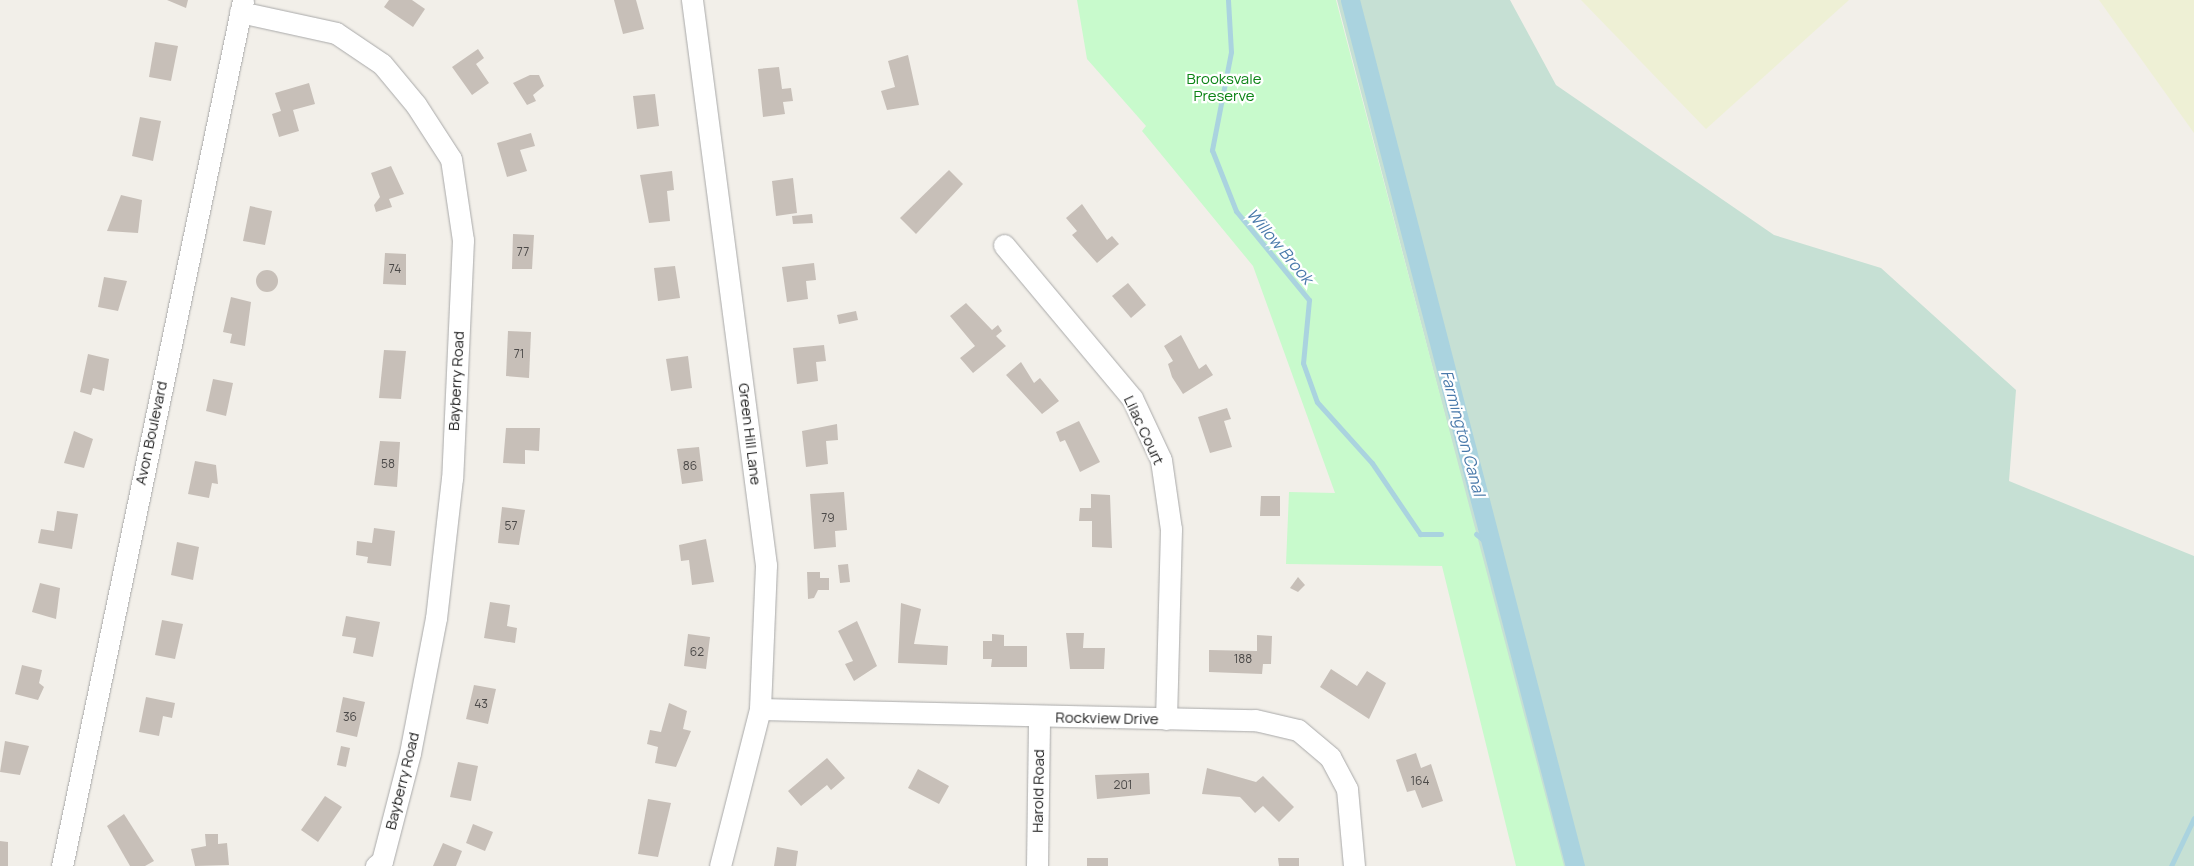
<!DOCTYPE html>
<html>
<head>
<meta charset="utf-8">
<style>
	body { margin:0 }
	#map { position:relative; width:2194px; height:866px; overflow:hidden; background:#f2efe9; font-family:Manrope,sans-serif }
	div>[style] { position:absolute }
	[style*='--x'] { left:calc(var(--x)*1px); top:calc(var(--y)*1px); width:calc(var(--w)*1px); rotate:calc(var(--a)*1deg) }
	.farmland>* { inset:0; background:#eef0d5 }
	.wetland>* { inset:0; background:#c6e0d4 }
	.park>* { inset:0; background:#c8facc }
	.stream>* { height:5px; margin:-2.5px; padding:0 2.5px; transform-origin:2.5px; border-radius:2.5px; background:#aad3df }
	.canal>* { height:19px; margin:-9.5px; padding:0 9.5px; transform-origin:9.5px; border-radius:9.5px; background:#aad3df }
	.building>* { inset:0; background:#c7bfb8 }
	.round { border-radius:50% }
	.roads { filter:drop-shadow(0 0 1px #a9a9a9) drop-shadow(0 0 1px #a9a9a9) }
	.minor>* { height:21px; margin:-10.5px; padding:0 10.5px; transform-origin:10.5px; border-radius:10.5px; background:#fff }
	span { translate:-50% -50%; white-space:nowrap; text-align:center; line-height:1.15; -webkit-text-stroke:4.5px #fff; paint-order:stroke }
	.number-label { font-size:12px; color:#4b4948 }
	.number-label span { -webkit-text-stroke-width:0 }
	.park-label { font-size:15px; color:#0c8416 }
	.street-label { font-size:15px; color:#222 }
	.water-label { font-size:16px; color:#4a7aab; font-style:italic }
</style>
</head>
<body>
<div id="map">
	<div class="farmland">
		<i style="clip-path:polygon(1581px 0,1849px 0,1706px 129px)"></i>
		<i style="clip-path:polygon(2099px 0,2194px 0,2194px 133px)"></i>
	</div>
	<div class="wetland">
		<i style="clip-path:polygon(1337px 0,1510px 0,1556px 85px,1774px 235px,1881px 268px,2016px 390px,2009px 481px,2194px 556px,2194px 866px,1562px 866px)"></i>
	</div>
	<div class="park">
		<i style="clip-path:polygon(1077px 0,1336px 0,1564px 866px,1516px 866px,1442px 566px,1286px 564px,1289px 492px,1335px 493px,1253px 266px,1142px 131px,1146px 126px,1087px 59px)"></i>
	</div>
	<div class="stream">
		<i style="--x:1228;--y:0;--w:52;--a:86.7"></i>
		<i style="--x:1231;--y:52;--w:100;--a:101"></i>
		<i style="--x:1212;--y:150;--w:66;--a:68.5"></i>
		<i style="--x:1236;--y:211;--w:115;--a:50.6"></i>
		<i style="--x:1309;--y:300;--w:63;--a:95.4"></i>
		<i style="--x:1303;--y:363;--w:41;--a:70.3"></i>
		<i style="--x:1317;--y:402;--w:82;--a:48"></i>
		<i style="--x:1372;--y:463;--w:86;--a:55.9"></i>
		<i style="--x:1420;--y:534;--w:21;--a:0"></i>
		<i style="--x:1476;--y:534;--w:21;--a:39"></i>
		<i style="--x:2171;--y:866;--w:53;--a:-64.4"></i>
	</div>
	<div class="canal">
		<i style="--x:1350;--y:0;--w:895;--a:75.44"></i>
	</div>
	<div class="building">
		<i style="clip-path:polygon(167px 0,188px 0,186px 8px)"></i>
		<i style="clip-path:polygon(389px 0,412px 0,425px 9px,413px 27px,384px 7px)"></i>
		<i style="clip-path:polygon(614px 0,636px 0,644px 29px,623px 34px)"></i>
		<i style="clip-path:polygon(155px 42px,178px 46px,171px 81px,149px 77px)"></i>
		<i style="clip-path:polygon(478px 49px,484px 58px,476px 64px,489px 83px,472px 95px,452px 67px)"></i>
		<i style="clip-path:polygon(908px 55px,919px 105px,887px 110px,881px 91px,895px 87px,888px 61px)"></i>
		<i style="clip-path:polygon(779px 67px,782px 89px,791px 88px,793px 101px,783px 102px,785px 114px,763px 117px,758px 69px)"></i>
		<i style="clip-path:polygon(530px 75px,539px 75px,544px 86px,533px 95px,536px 101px,527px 105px,513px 83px)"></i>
		<i style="clip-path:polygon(309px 83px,315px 104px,293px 110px,299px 131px,279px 137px,272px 114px,281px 111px,275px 93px)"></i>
		<i style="clip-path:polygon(655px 94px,659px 126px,637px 129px,633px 96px)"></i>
		<i style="clip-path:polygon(140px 117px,161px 121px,153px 161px,132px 156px)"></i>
		<i style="clip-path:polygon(531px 133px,535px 146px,520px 150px,527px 171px,507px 177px,497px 143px)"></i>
		<i style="clip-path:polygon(391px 166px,404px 194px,389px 199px,392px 207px,376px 212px,374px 205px,380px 197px,371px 173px)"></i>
		<i style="clip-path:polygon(949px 170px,963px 184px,916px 234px,900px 218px)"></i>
		<i style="clip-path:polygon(672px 171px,674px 190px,667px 191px,670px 221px,649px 223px,640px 175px)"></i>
		<i style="clip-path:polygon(793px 178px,797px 213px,776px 216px,772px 181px)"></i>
		<i style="clip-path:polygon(121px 195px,142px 200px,138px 233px,107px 231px)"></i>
		<i style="clip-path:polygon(1082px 204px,1107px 240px,1112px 236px,1119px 244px,1097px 263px,1072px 235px,1077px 231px,1066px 218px)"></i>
		<i style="clip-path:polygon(250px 206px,272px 211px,265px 245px,243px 241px)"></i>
		<i style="clip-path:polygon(812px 214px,813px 223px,793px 224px,792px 216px)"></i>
		<i style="clip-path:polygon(513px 234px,534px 235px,532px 269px,512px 269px)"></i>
		<i style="clip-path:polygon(385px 253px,406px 254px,406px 285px,383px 284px)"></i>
		<i style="clip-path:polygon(814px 263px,816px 280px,806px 281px,808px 299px,787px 302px,782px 267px)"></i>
		<i style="clip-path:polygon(675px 266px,680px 298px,658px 301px,654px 268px)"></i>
		<i class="round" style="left:256px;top:270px;width:22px;height:22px"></i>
		<i style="clip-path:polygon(104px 277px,127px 281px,118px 311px,98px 307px)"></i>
		<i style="clip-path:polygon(1128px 283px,1146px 305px,1131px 318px,1112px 296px)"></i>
		<i style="clip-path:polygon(231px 297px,251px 302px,245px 346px,230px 343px,232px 334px,223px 332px)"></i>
		<i style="clip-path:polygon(966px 303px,992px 330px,998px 325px,1002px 331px,996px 336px,1006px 346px,973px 373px,960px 358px,975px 346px,950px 316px)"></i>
		<i style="clip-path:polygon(856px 311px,858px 320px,839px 324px,837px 315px)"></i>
		<i style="clip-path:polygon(508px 331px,531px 332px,529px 378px,506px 376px)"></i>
		<i style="clip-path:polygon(1181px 335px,1199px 369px,1206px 364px,1213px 375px,1183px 394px,1172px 377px,1168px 364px,1173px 361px,1164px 346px)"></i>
		<i style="clip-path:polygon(824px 345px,826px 361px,816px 362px,818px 381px,797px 384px,793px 348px)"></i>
		<i style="clip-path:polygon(384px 350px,406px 351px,401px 399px,379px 398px)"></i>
		<i style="clip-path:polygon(88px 354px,109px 359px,104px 391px,93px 388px,91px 395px,80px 392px)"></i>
		<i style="clip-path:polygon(688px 356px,692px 388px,671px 391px,666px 359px)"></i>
		<i style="clip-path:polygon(1021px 362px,1034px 383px,1040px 378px,1059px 401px,1042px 414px,1006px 375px)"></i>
		<i style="clip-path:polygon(213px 379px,233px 383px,226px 416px,206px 411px)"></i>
		<i style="clip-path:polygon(1227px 408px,1231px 419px,1224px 421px,1232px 447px,1210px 453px,1198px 417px)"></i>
		<i style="clip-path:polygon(1079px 421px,1100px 462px,1080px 472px,1065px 440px,1060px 442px,1056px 432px)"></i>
		<i style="clip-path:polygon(837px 424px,838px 440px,826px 441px,828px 464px,806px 467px,802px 431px)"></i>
		<i style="clip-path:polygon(506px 428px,540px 428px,539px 451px,525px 450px,525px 464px,503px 463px)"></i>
		<i style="clip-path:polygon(74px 431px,93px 439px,84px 468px,64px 463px)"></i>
		<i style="clip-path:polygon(380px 441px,400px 442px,397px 487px,374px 485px)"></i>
		<i style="clip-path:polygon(699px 447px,703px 481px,682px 484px,677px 449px)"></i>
		<i style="clip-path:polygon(195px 461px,216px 465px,218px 484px,212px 483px,209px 498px,188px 494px)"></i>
		<i style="clip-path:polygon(844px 492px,847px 530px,835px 531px,836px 547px,814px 549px,810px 494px)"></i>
		<i style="clip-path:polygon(1091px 494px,1110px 495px,1112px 548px,1092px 547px,1092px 521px,1079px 521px,1080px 508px,1091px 508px)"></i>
		<i style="clip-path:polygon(1261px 496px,1280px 496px,1280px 516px,1260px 516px)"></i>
		<i style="clip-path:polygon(502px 507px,525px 510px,519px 545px,498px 543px)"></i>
		<i style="clip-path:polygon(57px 511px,78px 514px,72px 549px,38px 543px,41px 529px,54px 531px)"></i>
		<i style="clip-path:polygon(374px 528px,395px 531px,391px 566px,367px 563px,368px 557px,356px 555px,357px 541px,372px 543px)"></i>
		<i style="clip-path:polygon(706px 539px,714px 582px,692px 585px,689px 560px,681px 561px,679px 545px)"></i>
		<i style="clip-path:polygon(177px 542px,199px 547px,193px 580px,171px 575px)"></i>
		<i style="clip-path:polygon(848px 564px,850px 582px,840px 583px,838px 565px)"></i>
		<i style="clip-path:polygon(807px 572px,820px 572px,820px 578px,829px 578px,829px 590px,818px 590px,814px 598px,808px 599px)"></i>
		<i style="clip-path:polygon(1298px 577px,1305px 585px,1298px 592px,1290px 588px)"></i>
		<i style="clip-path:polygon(40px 583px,60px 588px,56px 619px,32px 612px)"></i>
		<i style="clip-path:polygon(490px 602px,510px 605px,507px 626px,517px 628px,515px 643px,484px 638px)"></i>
		<i style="clip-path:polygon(901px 603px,921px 609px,914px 644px,948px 646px,947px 665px,898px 663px)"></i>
		<i style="clip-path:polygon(346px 616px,380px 622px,373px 657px,353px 653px,356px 638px,342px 636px)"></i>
		<i style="clip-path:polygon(162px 620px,183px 624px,175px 659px,155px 655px)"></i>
		<i style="clip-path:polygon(857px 621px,877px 666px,854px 681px,845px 664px,853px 661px,838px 631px)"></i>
		<i style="clip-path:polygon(1066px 633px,1084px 633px,1083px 648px,1105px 648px,1104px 669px,1070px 669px)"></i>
		<i style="clip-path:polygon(688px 634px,710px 637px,706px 669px,684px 666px)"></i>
		<i style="clip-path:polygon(992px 634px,1004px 635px,1004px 646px,1027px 646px,1027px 667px,991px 667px,992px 659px,983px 659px,983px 641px,992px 641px)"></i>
		<i style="clip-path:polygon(1257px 635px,1272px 636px,1271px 664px,1263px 664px,1262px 674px,1209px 672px,1209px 650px,1257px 651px)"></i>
		<i style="clip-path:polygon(22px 665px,42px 670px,39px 683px,44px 687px,38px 700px,15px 694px)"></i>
		<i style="clip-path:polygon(1331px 669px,1357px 686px,1367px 671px,1386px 683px,1369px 719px,1320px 687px)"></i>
		<i style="clip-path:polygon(474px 685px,496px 689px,488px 724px,466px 719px)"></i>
		<i style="clip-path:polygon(146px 697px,175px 703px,172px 718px,163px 716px,159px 736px,139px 732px)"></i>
		<i style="clip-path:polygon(343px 697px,365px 702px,357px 737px,336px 732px)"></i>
		<i style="clip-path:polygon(669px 703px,687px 711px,683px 729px,691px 731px,676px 767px,655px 763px,658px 747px,647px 744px,650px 730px,661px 732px)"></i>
		<i style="clip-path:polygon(5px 741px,29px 746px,20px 775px,0 772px)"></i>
		<i style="clip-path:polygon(341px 746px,350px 748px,346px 767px,337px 765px)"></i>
		<i style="clip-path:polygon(1416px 753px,1421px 768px,1431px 764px,1443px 801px,1422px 808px,1415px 790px,1407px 792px,1396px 760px)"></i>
		<i style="clip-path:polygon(827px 758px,845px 778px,831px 790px,827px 785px,801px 806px,788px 791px)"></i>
		<i style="clip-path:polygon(458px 762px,478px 766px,471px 801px,450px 797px)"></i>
		<i style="clip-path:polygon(1207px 768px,1256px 782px,1263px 776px,1294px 807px,1279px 822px,1263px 806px,1255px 813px,1240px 797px,1202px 794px)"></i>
		<i style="clip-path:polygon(918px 769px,949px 786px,939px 804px,908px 788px)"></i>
		<i style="clip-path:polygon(1149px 773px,1150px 794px,1097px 799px,1095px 775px)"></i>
		<i style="clip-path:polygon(325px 796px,342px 807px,318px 842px,301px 830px)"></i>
		<i style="clip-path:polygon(648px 799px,671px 803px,658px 857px,638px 854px)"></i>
		<i style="clip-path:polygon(124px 814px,154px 861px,145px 866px,130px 866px,107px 826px)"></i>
		<i style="clip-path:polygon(473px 824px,493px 832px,485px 851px,466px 843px)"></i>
		<i style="clip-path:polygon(205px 834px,218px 834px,218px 844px,227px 843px,229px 865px,195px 866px,191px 849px,206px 846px)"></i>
		<i style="clip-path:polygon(0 841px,8px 842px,8px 866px,0 866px)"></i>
		<i style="clip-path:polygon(443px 843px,462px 851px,456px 866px,433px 866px)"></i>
		<i style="clip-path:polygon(777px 847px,798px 851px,796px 866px,774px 866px)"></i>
		<i style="clip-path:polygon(1087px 858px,1108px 858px,1108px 866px,1087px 866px)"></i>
		<i style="clip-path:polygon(1278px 858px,1299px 858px,1299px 866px,1279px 866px)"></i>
	</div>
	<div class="roads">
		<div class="minor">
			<i style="--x:692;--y:0;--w:570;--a:82.54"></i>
			<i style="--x:766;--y:565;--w:144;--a:92.4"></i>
			<i style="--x:760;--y:709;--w:162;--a:104.3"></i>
			<i style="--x:240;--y:12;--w:98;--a:12.3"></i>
			<i style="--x:336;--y:33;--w:55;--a:34"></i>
			<i style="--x:382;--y:64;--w:53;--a:50.3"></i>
			<i style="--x:416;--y:105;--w:64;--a:57.1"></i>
			<i style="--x:451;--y:159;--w:82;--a:81.6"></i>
			<i style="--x:463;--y:240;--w:238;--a:92.6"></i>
			<i style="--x:452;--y:478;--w:141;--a:96.5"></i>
			<i style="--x:436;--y:618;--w:137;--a:100.9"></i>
			<i style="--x:410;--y:753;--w:112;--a:104.5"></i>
			<i style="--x:382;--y:861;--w:8;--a:140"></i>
			<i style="--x:1004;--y:245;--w:199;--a:50.1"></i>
			<i style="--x:1132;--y:398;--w:68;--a:64.9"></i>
			<i style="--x:1161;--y:460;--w:70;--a:81.8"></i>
			<i style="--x:1171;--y:529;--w:190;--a:91.5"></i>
			<i style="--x:760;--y:709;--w:495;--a:1.3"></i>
			<i style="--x:1255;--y:720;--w:44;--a:13.1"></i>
			<i style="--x:1298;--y:730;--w:42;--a:40.2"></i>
			<i style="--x:1330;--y:757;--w:36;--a:62"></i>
			<i style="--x:1347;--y:789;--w:77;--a:84.8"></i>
			<i style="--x:62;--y:866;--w:885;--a:-78.19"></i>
			<i style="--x:1037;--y:866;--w:149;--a:-89.2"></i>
		</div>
	</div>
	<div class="number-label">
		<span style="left:523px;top:252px">77</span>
		<span style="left:395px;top:269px">74</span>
		<span style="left:519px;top:354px">71</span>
		<span style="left:388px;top:464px">58</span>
		<span style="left:690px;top:466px">86</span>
		<span style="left:828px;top:518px">79</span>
		<span style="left:511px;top:526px">57</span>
		<span style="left:697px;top:652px">62</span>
		<span style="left:1243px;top:659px">188</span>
		<span style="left:481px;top:704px">43</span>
		<span style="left:350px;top:717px">36</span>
		<span style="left:1420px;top:781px">164</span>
		<span style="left:1123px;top:785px">201</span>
	</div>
	<div class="park-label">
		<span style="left:1224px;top:87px">Brooksvale<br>Preserve</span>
	</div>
	<div class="street-label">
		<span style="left:456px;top:381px;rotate:-87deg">Bayberry Road</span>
		<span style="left:1144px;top:430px;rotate:65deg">Lilac Court</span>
		<span style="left:151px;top:433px;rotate:-78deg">Avon Boulevard</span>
		<span style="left:750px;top:434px;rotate:83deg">Green Hill Lane</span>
		<span style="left:1107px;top:718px;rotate:1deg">Rockview Drive</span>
		<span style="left:402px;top:781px;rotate:-76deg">Bayberry Road</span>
		<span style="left:1038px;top:791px;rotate:-89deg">Harold Road</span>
	</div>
	<div class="water-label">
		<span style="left:1280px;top:246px;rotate:50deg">Willow Brook</span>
		<span style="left:1463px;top:433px;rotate:75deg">Farmington Canal</span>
	</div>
</div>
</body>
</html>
